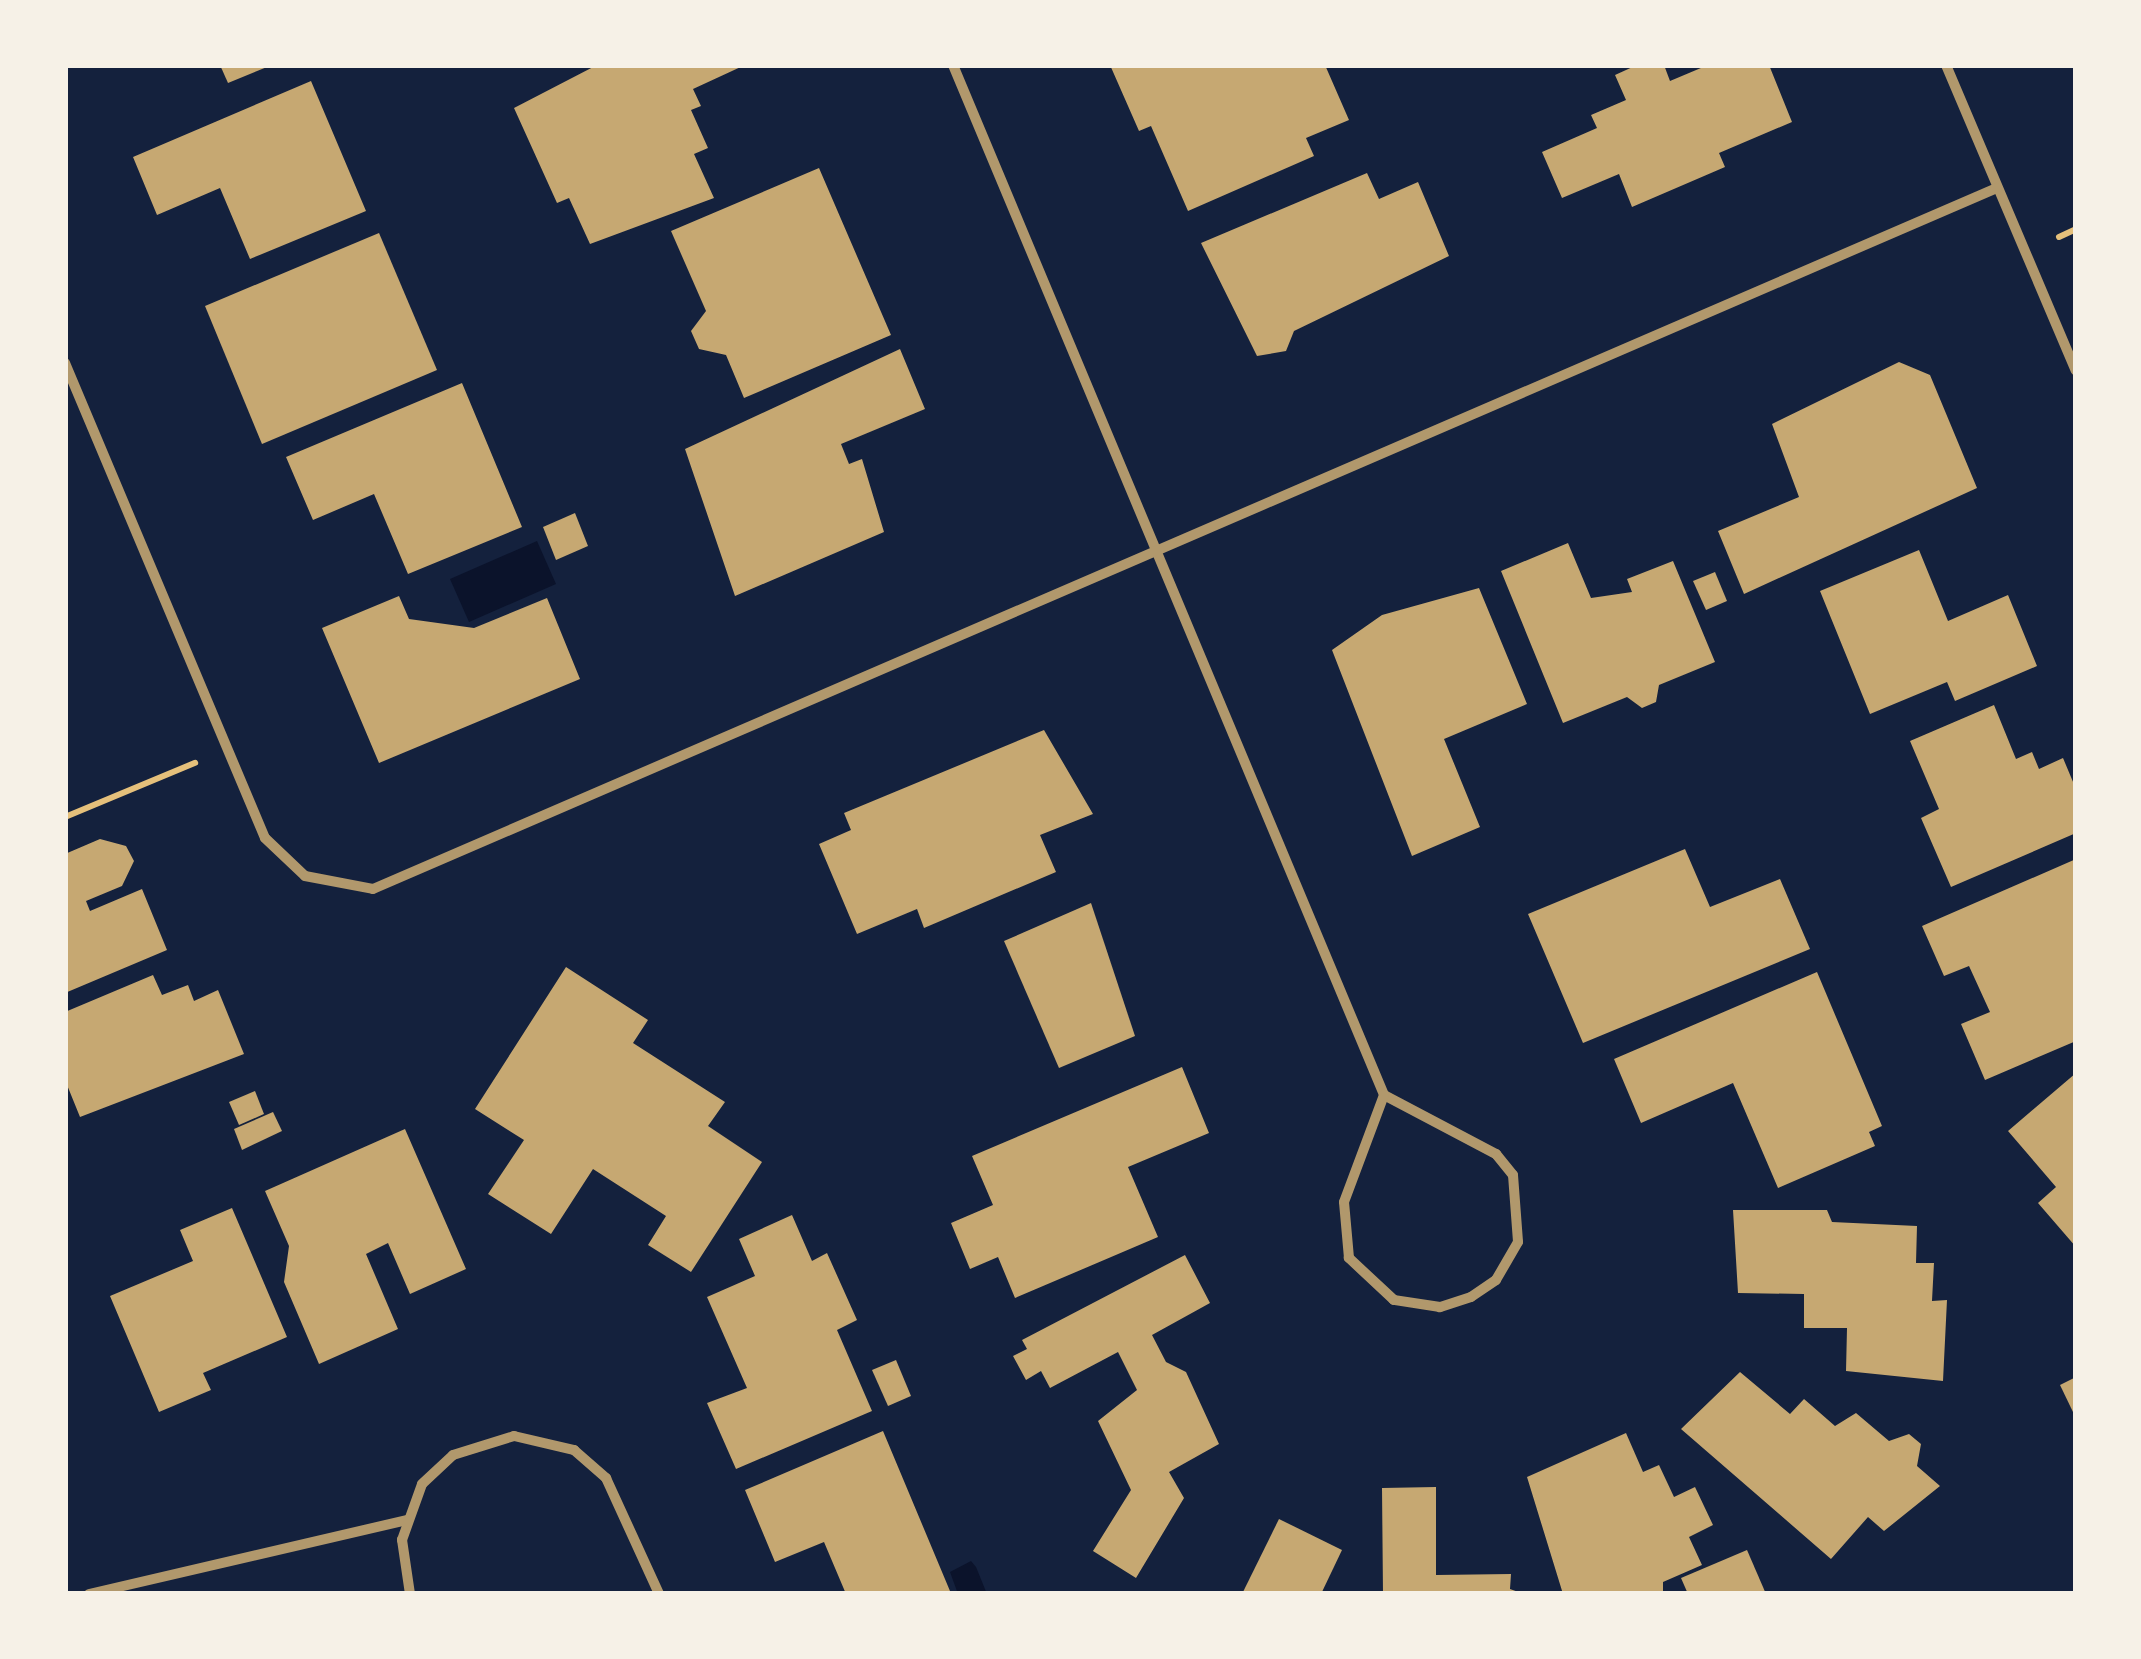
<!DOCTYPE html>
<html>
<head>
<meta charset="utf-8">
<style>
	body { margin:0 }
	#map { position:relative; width:2141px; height:1659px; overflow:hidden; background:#14213d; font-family:"PT Serif",serif }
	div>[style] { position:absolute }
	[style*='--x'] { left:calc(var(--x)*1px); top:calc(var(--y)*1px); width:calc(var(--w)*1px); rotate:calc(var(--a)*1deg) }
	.water>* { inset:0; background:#0b132b }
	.building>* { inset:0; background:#c6a872 }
	.path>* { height:6px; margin:-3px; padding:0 3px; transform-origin:3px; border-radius:3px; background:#e5c07b }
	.minor>* { height:10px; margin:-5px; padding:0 5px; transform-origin:5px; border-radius:5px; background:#b1986c }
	span { translate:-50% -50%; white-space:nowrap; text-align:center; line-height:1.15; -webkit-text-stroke:10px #f6f1e7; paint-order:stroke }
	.frame { position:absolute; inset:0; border:68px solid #f6f1e7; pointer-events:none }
</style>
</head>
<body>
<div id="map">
	<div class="water">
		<i style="clip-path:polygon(537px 541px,556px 584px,469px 622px,450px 579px)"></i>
		<i style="clip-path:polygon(971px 1561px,976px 1567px,987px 1594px,958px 1594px,950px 1572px)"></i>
	</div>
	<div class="building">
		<i style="clip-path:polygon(220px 65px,272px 65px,228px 83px)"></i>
		<i style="clip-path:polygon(597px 65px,745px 65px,693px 89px,701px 106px,691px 110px,708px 148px,694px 154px,714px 198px,590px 244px,569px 198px,557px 203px,514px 108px)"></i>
		<i style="clip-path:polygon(1110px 65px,1325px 65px,1349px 120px,1306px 138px,1314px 156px,1188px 211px,1151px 126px,1139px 131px)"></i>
		<i style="clip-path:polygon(1637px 65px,1664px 65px,1670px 81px,1708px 65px,1769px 65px,1792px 122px,1719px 153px,1725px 167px,1632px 207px,1619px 174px,1562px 198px,1542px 152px,1597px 128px,1591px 115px,1626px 100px,1615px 75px)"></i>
		<i style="clip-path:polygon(311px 81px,366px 211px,250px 259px,220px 188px,157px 215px,133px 157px)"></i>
		<i style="clip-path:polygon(819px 168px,891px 335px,744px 398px,726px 355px,699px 349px,691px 331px,706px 311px,671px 231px)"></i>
		<i style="clip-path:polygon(1367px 173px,1379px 199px,1418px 182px,1449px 256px,1294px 331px,1286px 351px,1257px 356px,1201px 243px)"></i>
		<i style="clip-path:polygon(379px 233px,437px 370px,262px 444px,205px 306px)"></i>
		<i style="clip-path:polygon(900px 349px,925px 409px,841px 444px,849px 464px,862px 459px,884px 532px,735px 596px,685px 449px)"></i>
		<i style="clip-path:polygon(1899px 362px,1930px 375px,1977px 488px,1744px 594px,1718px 531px,1799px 497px,1772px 424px)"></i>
		<i style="clip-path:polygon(462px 383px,522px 527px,408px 574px,374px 494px,313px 520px,286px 457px)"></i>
		<i style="clip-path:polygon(575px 513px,588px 546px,556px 560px,543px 527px)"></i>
		<i style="clip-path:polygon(1568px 543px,1591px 598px,1632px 592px,1627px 579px,1673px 561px,1715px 662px,1659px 685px,1656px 702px,1642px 708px,1627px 697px,1563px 723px,1501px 571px)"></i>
		<i style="clip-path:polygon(1919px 550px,1948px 621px,2008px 595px,2037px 666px,1955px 701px,1947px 682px,1870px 714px,1820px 591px)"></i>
		<i style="clip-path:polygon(1715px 572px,1727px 601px,1706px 610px,1693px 581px)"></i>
		<i style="clip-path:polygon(1479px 588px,1527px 704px,1444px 739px,1480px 827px,1412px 856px,1332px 650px,1382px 615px)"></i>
		<i style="clip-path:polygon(399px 596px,409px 619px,474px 628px,547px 598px,580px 679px,379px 763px,322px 628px)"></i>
		<i style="clip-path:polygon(1994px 705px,2016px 759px,2032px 752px,2039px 769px,2063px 758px,2076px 789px,2076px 833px,1951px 887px,1921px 818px,1939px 809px,1910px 741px)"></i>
		<i style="clip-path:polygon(1044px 730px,1093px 814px,1040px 835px,1056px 872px,924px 928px,917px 909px,857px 934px,819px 844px,851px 830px,844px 813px)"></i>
		<i style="clip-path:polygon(100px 839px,126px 846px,134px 861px,122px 886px,86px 901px,90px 911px,142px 889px,167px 950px,65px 993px,65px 854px)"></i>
		<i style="clip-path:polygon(1685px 849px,1710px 907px,1780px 879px,1810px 949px,1583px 1043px,1528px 914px)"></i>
		<i style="clip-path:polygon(2076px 859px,2076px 1041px,1985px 1080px,1961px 1024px,1990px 1012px,1969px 966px,1944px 976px,1922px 926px)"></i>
		<i style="clip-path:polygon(1091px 903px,1135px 1036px,1059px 1068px,1004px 941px)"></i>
		<i style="clip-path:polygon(566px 967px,648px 1020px,633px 1043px,725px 1102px,708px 1126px,762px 1162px,691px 1272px,648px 1245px,666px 1216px,593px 1169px,551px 1234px,488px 1194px,524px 1140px,475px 1109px)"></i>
		<i style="clip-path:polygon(1817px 972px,1882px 1126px,1869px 1132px,1875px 1146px,1778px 1188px,1733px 1083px,1641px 1123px,1614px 1059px)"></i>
		<i style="clip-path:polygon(153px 975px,162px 995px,188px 985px,194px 1001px,218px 990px,244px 1054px,80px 1117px,65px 1080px,65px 1012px)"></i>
		<i style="clip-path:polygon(1182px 1067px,1209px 1133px,1128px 1167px,1158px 1237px,1015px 1298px,998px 1257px,970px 1269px,951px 1223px,993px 1205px,972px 1156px)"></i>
		<i style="clip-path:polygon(2076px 1073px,2076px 1247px,2038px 1203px,2056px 1187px,2008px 1131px)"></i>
		<i style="clip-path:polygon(255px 1091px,264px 1114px,239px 1125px,229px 1102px)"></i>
		<i style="clip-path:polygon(273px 1112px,282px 1131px,242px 1150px,234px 1129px)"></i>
		<i style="clip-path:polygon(405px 1129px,466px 1269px,410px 1294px,388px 1243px,366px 1254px,398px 1329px,319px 1364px,284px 1282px,289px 1246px,265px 1191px)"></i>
		<i style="clip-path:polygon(232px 1208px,287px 1337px,203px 1373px,211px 1390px,159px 1412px,110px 1296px,193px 1261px,180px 1230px)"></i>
		<i style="clip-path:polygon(1733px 1210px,1827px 1210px,1832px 1222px,1917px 1226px,1916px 1263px,1934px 1263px,1932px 1301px,1947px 1300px,1943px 1381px,1846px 1371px,1847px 1328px,1804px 1328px,1804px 1294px,1738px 1293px)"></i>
		<i style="clip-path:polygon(792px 1215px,812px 1261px,827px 1253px,857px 1320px,837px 1330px,872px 1411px,736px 1469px,707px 1403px,747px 1388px,707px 1297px,755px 1276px,739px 1239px)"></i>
		<i style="clip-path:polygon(1185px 1255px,1210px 1303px,1152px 1335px,1166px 1362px,1186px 1372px,1219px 1444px,1169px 1472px,1184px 1498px,1136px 1578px,1093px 1551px,1131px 1490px,1098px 1421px,1137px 1390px,1118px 1352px,1050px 1388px,1041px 1371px,1026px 1380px,1013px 1356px,1027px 1349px,1022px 1340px)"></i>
		<i style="clip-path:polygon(896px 1360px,911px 1396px,888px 1406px,872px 1370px)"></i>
		<i style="clip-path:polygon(1740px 1372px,1790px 1414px,1804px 1399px,1835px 1426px,1856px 1413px,1889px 1441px,1909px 1434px,1921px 1444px,1917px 1466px,1940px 1486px,1884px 1531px,1868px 1517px,1831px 1559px,1681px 1429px)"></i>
		<i style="clip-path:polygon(2076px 1377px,2076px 1410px,2073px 1412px,2060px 1385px)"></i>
		<i style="clip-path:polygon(883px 1431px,950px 1591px,943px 1594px,846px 1594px,824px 1542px,775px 1562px,745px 1490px)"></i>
		<i style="clip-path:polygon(1626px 1433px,1643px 1472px,1659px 1465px,1674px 1497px,1695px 1487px,1713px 1525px,1689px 1537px,1702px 1565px,1663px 1582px,1663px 1594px,1563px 1594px,1527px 1477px)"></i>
		<i style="clip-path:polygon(1436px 1487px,1436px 1575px,1511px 1574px,1510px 1589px,1524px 1594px,1383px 1594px,1382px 1488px)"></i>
		<i style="clip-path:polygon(1279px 1519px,1342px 1550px,1321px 1594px,1242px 1594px)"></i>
		<i style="clip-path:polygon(1747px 1550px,1766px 1594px,1688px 1594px,1681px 1578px)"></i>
	</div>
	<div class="path">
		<i style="--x:2059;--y:237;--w:19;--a:-25"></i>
		<i style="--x:65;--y:817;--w:141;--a:-22.6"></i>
	</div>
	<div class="minor">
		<i style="--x:953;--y:65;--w:1117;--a:67.29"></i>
		<i style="--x:1946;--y:65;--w:332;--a:67"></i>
		<i style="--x:65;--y:363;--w:515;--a:67.17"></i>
		<i style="--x:265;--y:838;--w:55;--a:43.5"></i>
		<i style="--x:305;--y:876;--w:69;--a:10.8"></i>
		<i style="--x:373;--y:889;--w:1769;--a:-23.35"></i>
		<i style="--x:1384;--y:1095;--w:127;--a:27.8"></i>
		<i style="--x:1496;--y:1154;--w:27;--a:51"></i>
		<i style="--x:1513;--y:1175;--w:67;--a:85.7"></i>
		<i style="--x:1518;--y:1242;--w:44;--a:120.1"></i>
		<i style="--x:1496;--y:1280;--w:30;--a:146"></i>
		<i style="--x:1471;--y:1297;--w:33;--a:162"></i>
		<i style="--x:1440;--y:1307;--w:47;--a:-171.3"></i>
		<i style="--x:1394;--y:1300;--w:62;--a:-137"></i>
		<i style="--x:1349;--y:1258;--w:56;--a:-95.1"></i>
		<i style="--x:1344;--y:1202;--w:114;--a:-69.5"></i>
		<i style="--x:89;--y:1594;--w:326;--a:-13.1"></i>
		<i style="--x:410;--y:1594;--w:55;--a:-98.4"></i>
		<i style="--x:402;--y:1540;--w:59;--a:-70.3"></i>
		<i style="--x:422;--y:1484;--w:42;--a:-43.1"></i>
		<i style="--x:453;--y:1455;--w:64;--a:-17.3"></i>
		<i style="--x:514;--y:1436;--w:62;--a:13.1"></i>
		<i style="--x:574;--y:1450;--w:43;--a:41.2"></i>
		<i style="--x:606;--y:1478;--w:128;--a:65.4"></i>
	</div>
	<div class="frame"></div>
</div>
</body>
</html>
